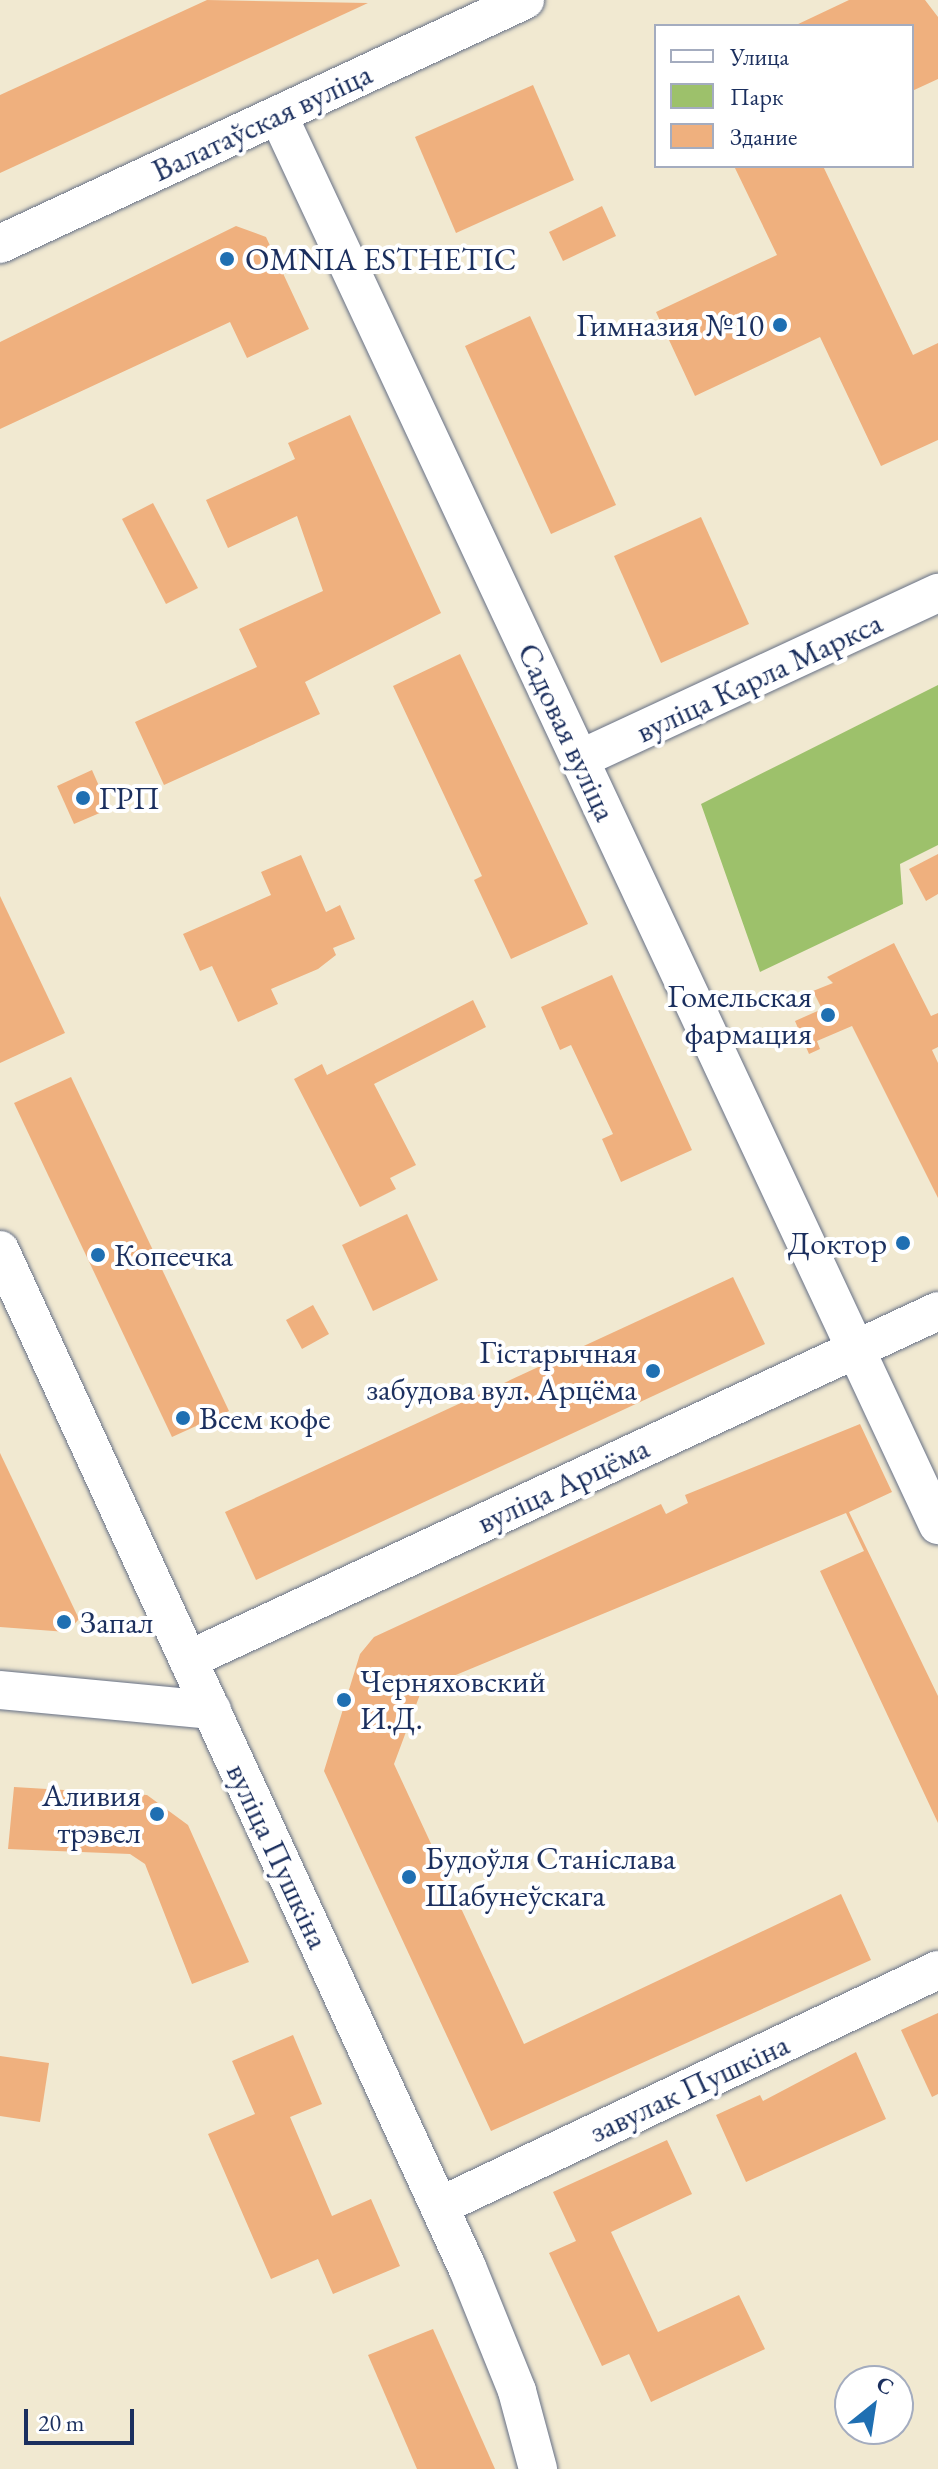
<!DOCTYPE html>
<html>
<head>
<meta charset="utf-8">
<style>
	body { margin:0 }
	#map { position:relative; width:938px; height:2469px; overflow:hidden; background:#f1e9d1; font-family:"EB Garamond",serif }
	div>[style] { position:absolute }
	[style*='--x'] { left:calc(var(--x)*1px); top:calc(var(--y)*1px); width:calc(var(--w)*1px); rotate:calc(var(--a)*1deg) }
	.green>* { inset:0; background:#9dc16b }
	.building>* { inset:0; background:#efb07e }
	.roads { filter:drop-shadow(0 0 2px #667086) drop-shadow(0 0 2px #667086) }
	.minor>* { height:38px; margin:-19px; padding:0 19px; transform-origin:19px; border-radius:19px; background:#fff }
	.dots>* { width:22px; height:22px; translate:-50% -50%; box-sizing:border-box; border:4px solid #fff; border-radius:50% }
	span { translate:-50% -50%; white-space:nowrap; text-align:center; line-height:1.15; -webkit-text-stroke:8px #fff; paint-order:stroke }
	.street-label { font-size:32px; color:#1b2f5e }
	.poi-label { font-size:32px; color:#1b2f5e }
	.left { translate:0 -50%; text-align:left }
	.right { translate:-100% -50%; text-align:right }
	.legend { position:absolute; left:654px; top:24px; width:260px; height:144px; box-sizing:border-box; background:#fff; border:2px solid #a4acbf; margin:0; padding:10px 14px; list-style:none; font-size:24px; color:#1b2f5e }
	.legend li { display:flex; align-items:center; gap:16px; height:40px }
	.legend b { width:40px; border:2px solid #a4acbf }
	.north { position:absolute; left:834px; top:2365px; width:80px; height:80px; box-sizing:border-box; background:#fff; border:2px solid #a4acbf; border-radius:50%; rotate:30deg; font-size:22px; font-weight:700; line-height:32px; text-align:center; color:#1b2f5e }
	.north::after { content:''; display:block; margin:auto; width:28px; height:36px; background:#1f6fb2; clip-path:polygon(50% 0,100% 100%,50% 72%,0 100%) }
	.scale { position:absolute; left:24px; top:2409px; width:110px; height:36px; box-sizing:border-box; border:4px solid #1b2f5e; border-top:0; padding-left:10px; font-size:24px; line-height:28px; white-space:nowrap; color:#1b2f5e; -webkit-text-stroke:6px #fff; paint-order:stroke }
</style>
</head>
<body>
<div id="map">
	<div class="green">
		<i style="clip-path:polygon(938px 685px,938px 845px,900px 864px,903px 904px,760px 972px,701px 804px)"></i>
	</div>
	<div class="building">
		<i style="clip-path:polygon(207px 0,368px 3px,0 173px,0 95px)"></i>
		<i style="clip-path:polygon(849px 0,925px 0,938px 17px,938px 79px,912px 91px,912px 26px,794px 26px)"></i>
		<i style="clip-path:polygon(533px 85px,574px 180px,456px 233px,415px 137px)"></i>
		<i style="clip-path:polygon(734px 166px,823px 166px,913px 355px,938px 343px,938px 440px,881px 466px,820px 337px,695px 396px,656px 312px,777px 255px)"></i>
		<i style="clip-path:polygon(602px 206px,616px 236px,563px 261px,549px 232px)"></i>
		<i style="clip-path:polygon(236px 226px,266px 237px,309px 329px,247px 358px,230px 322px,0 429px,0 342px)"></i>
		<i style="clip-path:polygon(530px 316px,616px 505px,551px 534px,465px 346px)"></i>
		<i style="clip-path:polygon(350px 415px,441px 613px,305px 682px,320px 714px,164px 785px,135px 722px,257px 667px,239px 629px,323px 591px,297px 516px,228px 548px,206px 500px,295px 459px,288px 443px)"></i>
		<i style="clip-path:polygon(153px 503px,198px 588px,166px 604px,122px 519px)"></i>
		<i style="clip-path:polygon(701px 517px,749px 624px,661px 663px,614px 556px)"></i>
		<i style="clip-path:polygon(460px 654px,588px 924px,511px 959px,474px 880px,482px 876px,393px 686px)"></i>
		<i style="clip-path:polygon(92px 770px,109px 809px,74px 824px,57px 786px)"></i>
		<i style="clip-path:polygon(938px 854px,938px 894px,926px 901px,909px 869px)"></i>
		<i style="clip-path:polygon(301px 855px,326px 912px,340px 905px,355px 939px,333px 948px,336px 955px,318px 969px,271px 989px,278px 1004px,238px 1022px,212px 966px,200px 971px,183px 934px,271px 895px,261px 872px)"></i>
		<i style="clip-path:polygon(0 896px,65px 1033px,0 1063px)"></i>
		<i style="clip-path:polygon(894px 943px,931px 1016px,938px 1013px,938px 1047px,932px 1050px,938px 1063px,938px 1198px,852px 1026px,817px 1041px,820px 1049px,809px 1054px,795px 1021px,822px 1009px,813px 991px,833px 983px,827px 977px)"></i>
		<i style="clip-path:polygon(612px 975px,692px 1150px,621px 1182px,602px 1139px,613px 1134px,571px 1045px,560px 1050px,541px 1007px)"></i>
		<i style="clip-path:polygon(473px 1000px,486px 1027px,374px 1084px,416px 1165px,390px 1178px,396px 1189px,360px 1207px,294px 1079px,322px 1064px,327px 1075px)"></i>
		<i style="clip-path:polygon(71px 1077px,229px 1411px,172px 1437px,14px 1103px)"></i>
		<i style="clip-path:polygon(407px 1214px,438px 1280px,373px 1311px,342px 1245px)"></i>
		<i style="clip-path:polygon(733px 1277px,765px 1344px,256px 1580px,225px 1512px)"></i>
		<i style="clip-path:polygon(313px 1305px,329px 1334px,302px 1349px,286px 1320px)"></i>
		<i style="clip-path:polygon(860px 1424px,892px 1492px,849px 1512px,938px 1696px,938px 1823px,820px 1571px,864px 1551px,846px 1513px,422px 1689px,394px 1764px,524px 2044px,841px 1894px,871px 1960px,491px 2131px,324px 1771px,360px 1654px,374px 1637px,661px 1504px,666px 1514px,688px 1503px,685px 1495px)"></i>
		<i style="clip-path:polygon(0 1453px,79px 1619px,67px 1632px,0 1627px)"></i>
		<i style="clip-path:polygon(14px 1787px,147px 1795px,188px 1825px,249px 1962px,192px 1984px,145px 1864px,130px 1854px,8px 1849px)"></i>
		<i style="clip-path:polygon(938px 2013px,938px 2094px,932px 2097px,901px 2030px)"></i>
		<i style="clip-path:polygon(293px 2035px,322px 2104px,290px 2117px,332px 2216px,371px 2199px,400px 2266px,333px 2294px,318px 2259px,271px 2279px,208px 2134px,255px 2114px,232px 2061px)"></i>
		<i style="clip-path:polygon(856px 2052px,886px 2119px,746px 2182px,716px 2115px,760px 2095px,763px 2101px)"></i>
		<i style="clip-path:polygon(0 2056px,49px 2063px,40px 2122px,0 2116px)"></i>
		<i style="clip-path:polygon(667px 2140px,692px 2194px,611px 2232px,658px 2332px,739px 2295px,765px 2349px,651px 2402px,629px 2354px,602px 2366px,549px 2253px,576px 2241px,553px 2192px)"></i>
		<i style="clip-path:polygon(433px 2329px,495px 2469px,417px 2469px,368px 2355px)"></i>
	</div>
	<div class="roads">
		<div class="minor">
			<i style="--x:278;--y:115;--w:1557;--a:64.92"></i>
			<i style="--x:0;--y:244;--w:579;--a:-24.93"></i>
			<i style="--x:580;--y:759;--w:395;--a:-24.9"></i>
			<i style="--x:0;--y:1250;--w:1119;--a:65.34"></i>
			<i style="--x:467;--y:2267;--w:134;--a:68"></i>
			<i style="--x:517;--y:2391;--w:81;--a:74.9"></i>
			<i style="--x:188;--y:1660;--w:827;--a:-24.95"></i>
			<i style="--x:0;--y:1690;--w:213;--a:5.4"></i>
			<i style="--x:440;--y:2206;--w:551;--a:-25.36"></i>
		</div>
	</div>
	<div class="dots">
		<i style="left:227px;top:259px;background:#1f6fb2"></i>
		<i style="left:780px;top:325px;background:#1f6fb2"></i>
		<i style="left:83px;top:798px;background:#1f6fb2"></i>
		<i style="left:828px;top:1015px;background:#1f6fb2"></i>
		<i style="left:903px;top:1243px;background:#1f6fb2"></i>
		<i style="left:98px;top:1255px;background:#1f6fb2"></i>
		<i style="left:653px;top:1371px;background:#1f6fb2"></i>
		<i style="left:183px;top:1418px;background:#1f6fb2"></i>
		<i style="left:64px;top:1622px;background:#1f6fb2"></i>
		<i style="left:344px;top:1700px;background:#1f6fb2"></i>
		<i style="left:157px;top:1814px;background:#1f6fb2"></i>
		<i style="left:409px;top:1877px;background:#1f6fb2"></i>
	</div>
	<div class="street-label">
		<span style="left:262px;top:122px;rotate:-25deg">Валатаўская вуліца</span>
		<span style="left:759px;top:677px;rotate:-25deg">вуліца Карла Маркса</span>
		<span style="left:567px;top:732px;rotate:65deg">Садовая вуліца</span>
		<span style="left:563px;top:1485px;rotate:-25deg">вуліца Арцёма</span>
		<span style="left:278px;top:1856px;rotate:65deg">вуліца Пушкіна</span>
		<span style="left:689px;top:2088px;rotate:-25deg">завулак Пушкіна</span>
	</div>
	<div class="poi-label">
		<span class="left" style="left:245px;top:259px">OMNIA ESTHETIC</span>
		<span class="right" style="left:764px;top:325px">Гимназия №10</span>
		<span class="left" style="left:99px;top:798px">ГРП</span>
		<span class="right" style="left:812px;top:1015px">Гомельская<br>фармация</span>
		<span class="right" style="left:887px;top:1243px">Доктор</span>
		<span class="left" style="left:114px;top:1255px">Копеечка</span>
		<span class="right" style="left:637px;top:1371px">Гістарычная<br>забудова вул. Арцёма</span>
		<span class="left" style="left:199px;top:1418px">Всем кофе</span>
		<span class="left" style="left:80px;top:1622px">Запал</span>
		<span class="left" style="left:360px;top:1700px">Черняховский<br>И.Д.</span>
		<span class="right" style="left:141px;top:1814px">Аливия<br>трэвел</span>
		<span class="left" style="left:425px;top:1877px">Будоўля Станіслава<br>Шабунеўскага</span>
	</div>
	<ul class="legend">
	<li><b style="height:10px;background:#fff"></b>Улица</li>
	<li><b style="height:22px;background:#9dc16b"></b>Парк</li>
	<li><b style="height:22px;background:#efb07e"></b>Здание</li>
	</ul>
	<div class="north">С</div>
	<div class="scale">20 m</div>
</div>
</body>
</html>
